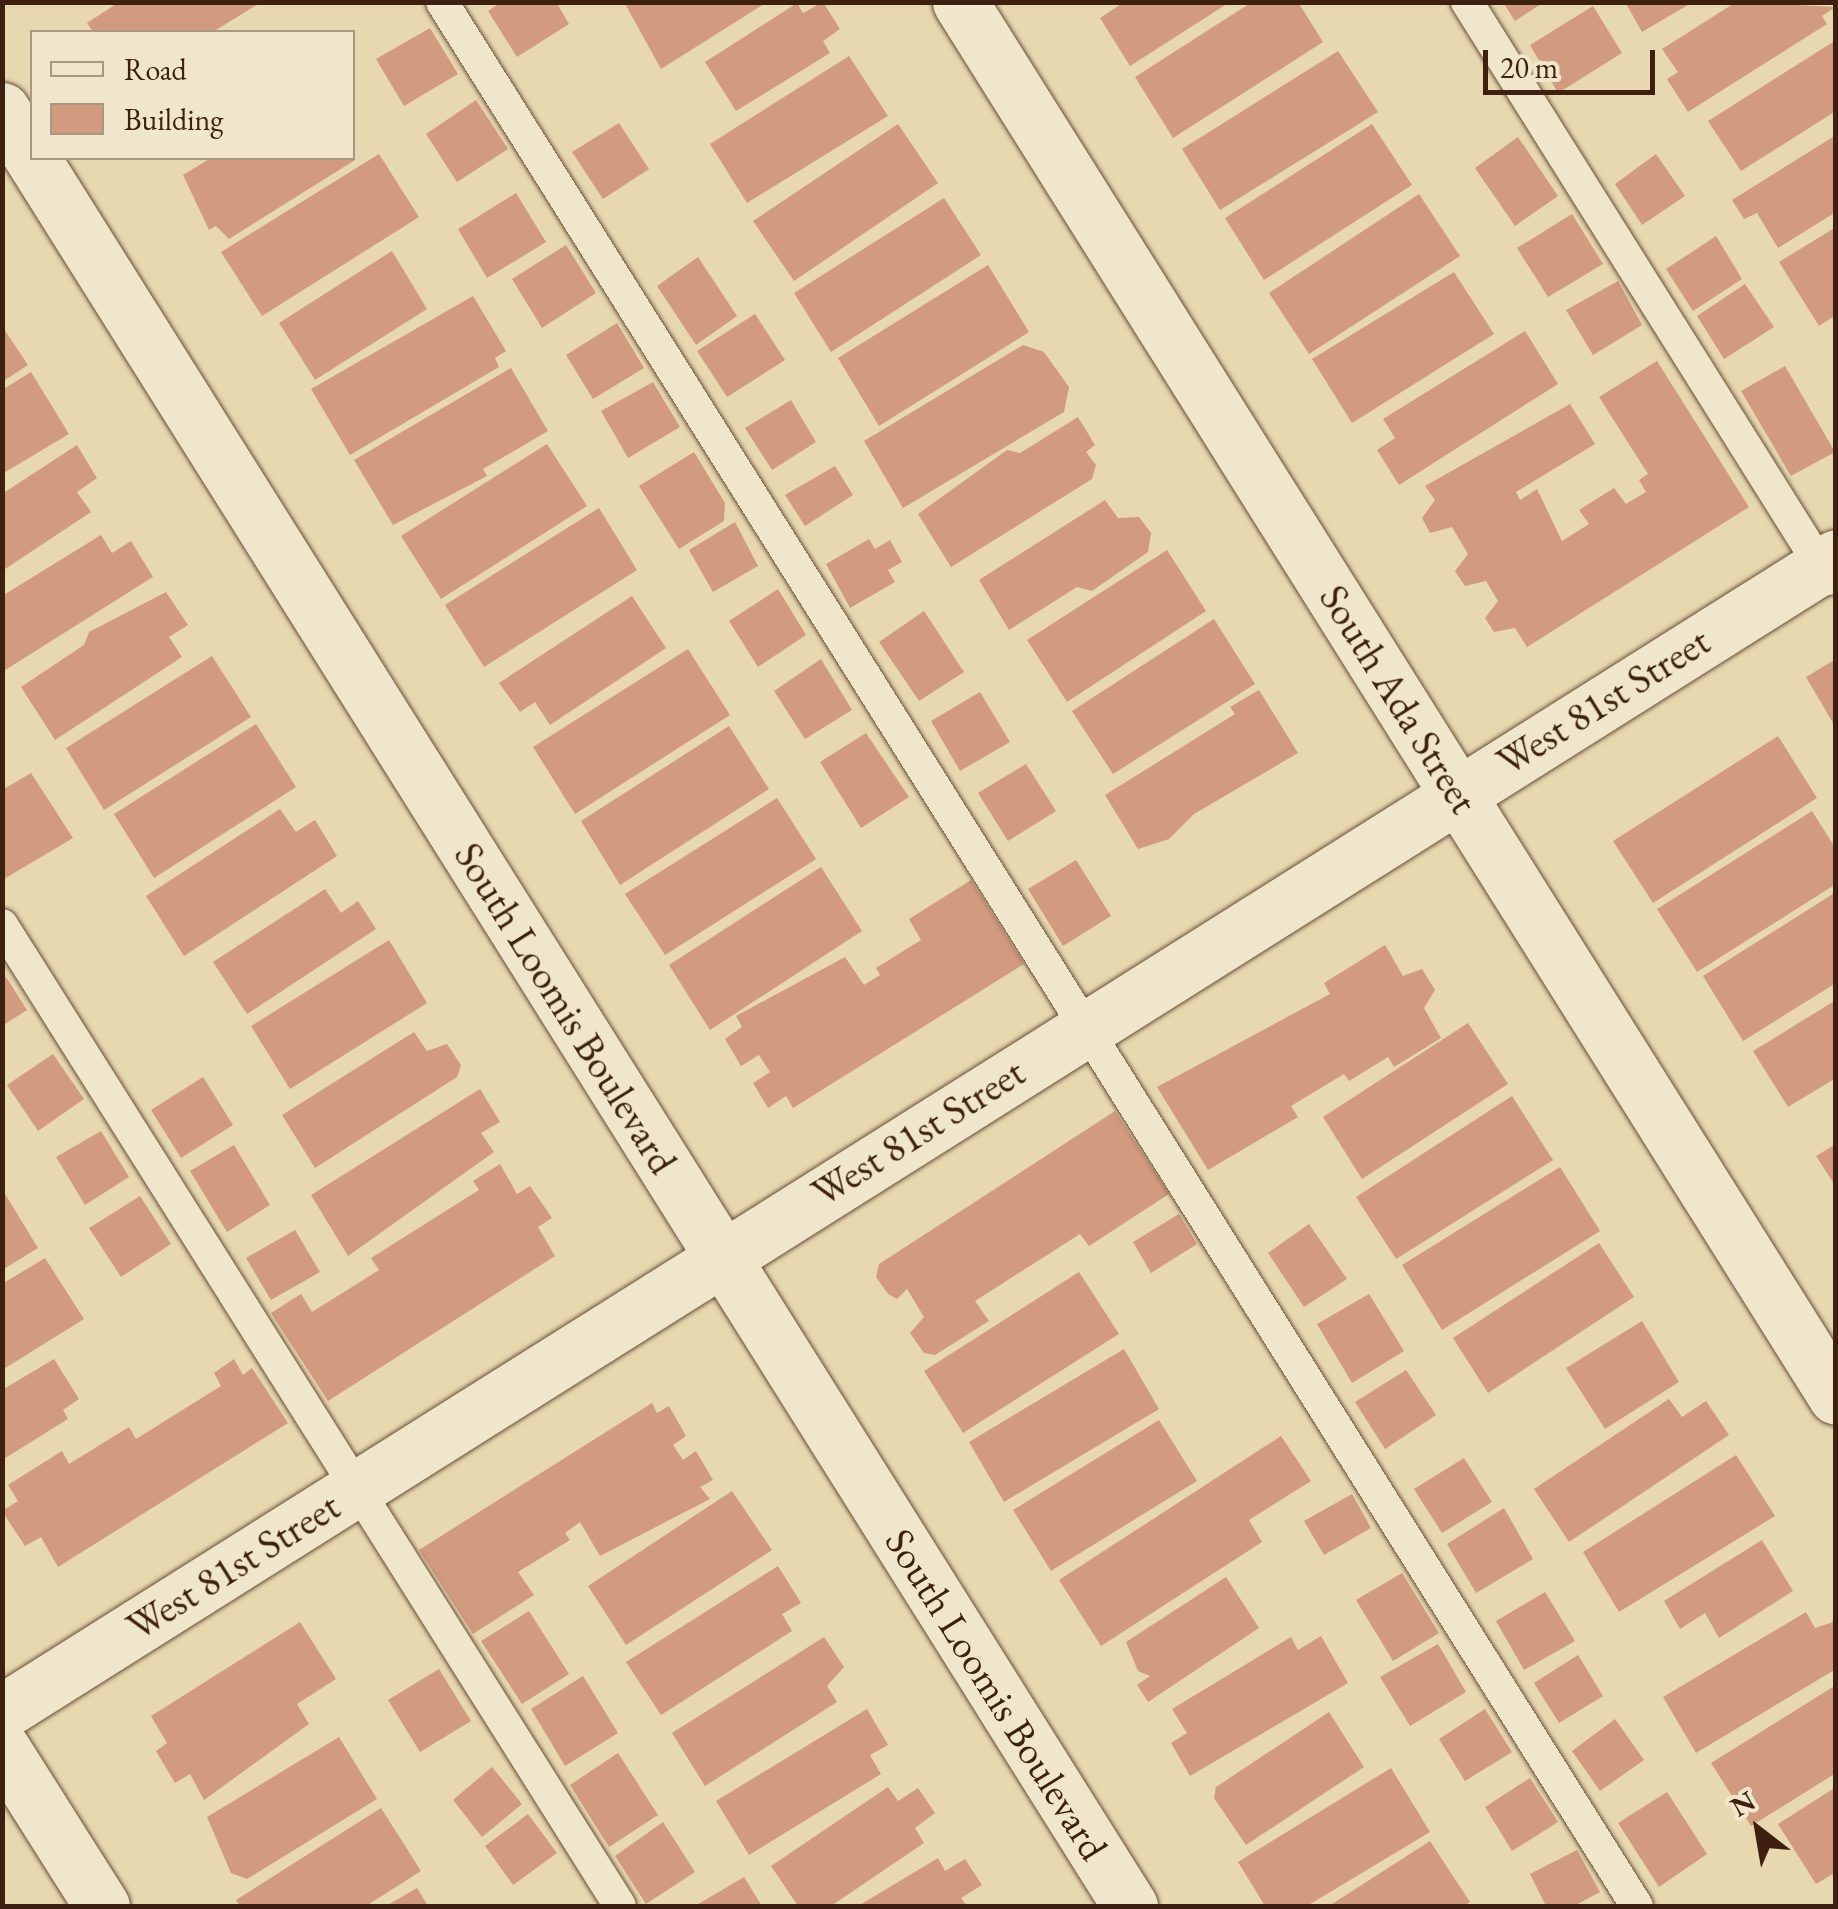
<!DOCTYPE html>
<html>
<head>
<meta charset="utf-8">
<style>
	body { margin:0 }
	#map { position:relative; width:1838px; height:1909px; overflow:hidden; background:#e8d8b0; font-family:"EB Garamond",serif }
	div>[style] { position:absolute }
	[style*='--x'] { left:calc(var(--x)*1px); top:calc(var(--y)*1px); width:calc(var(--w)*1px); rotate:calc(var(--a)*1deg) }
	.building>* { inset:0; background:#d29a7f }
	.roads { filter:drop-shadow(0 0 2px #684e38) drop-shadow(0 0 2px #684e38) }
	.lane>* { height:32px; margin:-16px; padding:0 16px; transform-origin:16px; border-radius:16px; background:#f0e6cc }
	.street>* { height:55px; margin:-27.5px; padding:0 27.5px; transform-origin:27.5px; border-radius:27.5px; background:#f0e6cc }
	.secondary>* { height:55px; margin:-27.5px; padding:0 27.5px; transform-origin:27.5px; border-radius:27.5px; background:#f0e6cc }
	span { translate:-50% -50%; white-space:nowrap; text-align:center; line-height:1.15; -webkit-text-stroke:8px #f0e6cc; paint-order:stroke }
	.street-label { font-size:40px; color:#3d2010 }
	.frame { position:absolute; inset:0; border:5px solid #3d2010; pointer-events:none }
	.legend { position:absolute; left:30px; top:30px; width:325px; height:130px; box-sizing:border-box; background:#f0e6cc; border:2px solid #a89781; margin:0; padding:12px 18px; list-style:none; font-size:30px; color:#3d2010 }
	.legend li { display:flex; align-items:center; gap:20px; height:50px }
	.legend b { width:50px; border:2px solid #a89781 }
	.north { position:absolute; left:1708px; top:1779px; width:100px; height:100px; -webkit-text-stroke:8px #f0e6cc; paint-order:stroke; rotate:329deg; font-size:28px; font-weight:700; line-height:40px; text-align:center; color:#3d2010 }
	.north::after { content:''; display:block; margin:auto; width:35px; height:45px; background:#3d2010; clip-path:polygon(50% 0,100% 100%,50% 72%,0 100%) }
	.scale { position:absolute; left:1483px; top:50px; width:172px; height:45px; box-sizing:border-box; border:5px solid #3d2010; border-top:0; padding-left:12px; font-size:30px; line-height:35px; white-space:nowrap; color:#3d2010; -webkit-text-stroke:8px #f0e6cc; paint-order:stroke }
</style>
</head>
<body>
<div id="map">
	<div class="building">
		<i style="clip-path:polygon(119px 2px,261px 2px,213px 32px,93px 32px,87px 23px)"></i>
		<i style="clip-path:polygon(501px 2px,556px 2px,569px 24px,517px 57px,488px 11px)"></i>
		<i style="clip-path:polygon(624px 2px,767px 2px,661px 69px)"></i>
		<i style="clip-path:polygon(823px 2px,840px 29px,823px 41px,830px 53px,736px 111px,705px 62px,797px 3px,803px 13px)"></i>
		<i style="clip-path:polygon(1124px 2px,1230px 2px,1130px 66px,1100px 18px)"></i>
		<i style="clip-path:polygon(1252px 2px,1298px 2px,1323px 42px,1173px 138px,1135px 77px)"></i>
		<i style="clip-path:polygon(1503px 2px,1544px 2px,1515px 21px)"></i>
		<i style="clip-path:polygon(1625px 2px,1693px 2px,1642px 32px)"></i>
		<i style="clip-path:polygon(1736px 2px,1836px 7px,1822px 16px,1827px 24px,1688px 112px,1667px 79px,1678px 72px,1662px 49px)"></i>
		<i style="clip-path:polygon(1593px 6px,1622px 53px,1558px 93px,1530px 45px)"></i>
		<i style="clip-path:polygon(430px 28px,458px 74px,404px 106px,376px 59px)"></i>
		<i style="clip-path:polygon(1836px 40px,1836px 111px,1741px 171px,1708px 121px)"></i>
		<i style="clip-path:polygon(1338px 51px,1378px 112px,1220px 210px,1182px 149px)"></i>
		<i style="clip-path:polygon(849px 56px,888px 116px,747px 203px,710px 144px)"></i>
		<i style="clip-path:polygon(476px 100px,508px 149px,457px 182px,426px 134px)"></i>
		<i style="clip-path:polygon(619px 123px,649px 169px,603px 199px,572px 152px)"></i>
		<i style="clip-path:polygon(898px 124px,938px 183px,794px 281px,753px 221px)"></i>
		<i style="clip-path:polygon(1372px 124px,1412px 185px,1264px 280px,1225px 218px)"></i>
		<i style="clip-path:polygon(1836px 135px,1836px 212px,1778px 248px,1757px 213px,1744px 219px,1732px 200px)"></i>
		<i style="clip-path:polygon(1518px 137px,1558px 196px,1515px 226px,1475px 168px)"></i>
		<i style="clip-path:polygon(379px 154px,419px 217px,262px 316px,221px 252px)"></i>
		<i style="clip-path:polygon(1656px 154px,1685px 196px,1642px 225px,1615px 184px)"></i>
		<i style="clip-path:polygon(211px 158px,353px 158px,355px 160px,229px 239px,216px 226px,209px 230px,183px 175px)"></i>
		<i style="clip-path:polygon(516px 193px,546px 242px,487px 278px,458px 229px)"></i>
		<i style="clip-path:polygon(1419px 194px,1460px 256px,1309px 354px,1269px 293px)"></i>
		<i style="clip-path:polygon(944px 198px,981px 255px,831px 352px,794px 293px)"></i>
		<i style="clip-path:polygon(1572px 214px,1603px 264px,1548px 297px,1517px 248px)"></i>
		<i style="clip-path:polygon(1836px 227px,1836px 315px,1819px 326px,1779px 262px)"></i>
		<i style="clip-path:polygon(1716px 236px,1742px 279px,1693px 311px,1666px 269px)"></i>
		<i style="clip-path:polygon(566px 245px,596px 293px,542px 328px,512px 279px)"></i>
		<i style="clip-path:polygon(392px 251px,427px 309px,315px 380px,279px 323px)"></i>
		<i style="clip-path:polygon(698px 257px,737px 316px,696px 345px,657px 286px)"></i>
		<i style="clip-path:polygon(988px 265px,1029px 332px,879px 426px,838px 358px)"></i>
		<i style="clip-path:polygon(1454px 272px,1494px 334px,1352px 423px,1312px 359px)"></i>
		<i style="clip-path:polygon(1618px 281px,1642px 325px,1593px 355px,1566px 310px)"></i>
		<i style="clip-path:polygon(1745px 284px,1774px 327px,1724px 359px,1697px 316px)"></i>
		<i style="clip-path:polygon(473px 296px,506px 351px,495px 358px,499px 367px,350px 455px,311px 389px)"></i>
		<i style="clip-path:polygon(755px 314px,785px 360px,727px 397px,697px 351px)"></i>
		<i style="clip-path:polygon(617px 323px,644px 368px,593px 399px,566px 355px)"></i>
		<i style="clip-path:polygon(2px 326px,28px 365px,2px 382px)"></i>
		<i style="clip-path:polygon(1525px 331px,1558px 384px,1399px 485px,1377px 450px,1395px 438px,1383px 419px)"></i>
		<i style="clip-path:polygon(1023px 345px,1044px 352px,1069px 387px,1064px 412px,903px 508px,864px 441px)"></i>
		<i style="clip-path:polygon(1657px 361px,1749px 507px,1527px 647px,1515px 628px,1494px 632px,1485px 618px,1498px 601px,1486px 581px,1465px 586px,1455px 571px,1468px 554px,1452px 527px,1430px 533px,1422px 518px,1435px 500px,1425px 486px,1570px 404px,1595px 444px,1516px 492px,1520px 500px,1537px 489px,1562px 541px,1589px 524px,1579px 510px,1614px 488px,1626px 504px,1646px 492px,1639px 480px,1648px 474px,1599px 397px)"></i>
		<i style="clip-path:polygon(1785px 366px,1835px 452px,1791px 476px,1741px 391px)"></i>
		<i style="clip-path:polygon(511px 368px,548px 431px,483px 469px,487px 476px,393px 525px,354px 460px)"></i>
		<i style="clip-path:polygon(31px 372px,69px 434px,2px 474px,2px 390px)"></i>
		<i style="clip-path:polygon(653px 382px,680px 427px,628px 458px,601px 411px)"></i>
		<i style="clip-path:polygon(791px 400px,816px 442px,772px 470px,745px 428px)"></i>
		<i style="clip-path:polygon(1078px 417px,1095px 445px,1086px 452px,1096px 465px,1092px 479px,951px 567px,918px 514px,1007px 450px,1020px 453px)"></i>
		<i style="clip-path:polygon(547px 444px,587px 506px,441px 599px,401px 536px)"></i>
		<i style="clip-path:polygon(77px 445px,97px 478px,77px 492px,91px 512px,2px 571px,2px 494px)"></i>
		<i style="clip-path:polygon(694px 452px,725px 503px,724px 521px,679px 549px,639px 486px)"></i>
		<i style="clip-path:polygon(835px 466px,853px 495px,805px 526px,785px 495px)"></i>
		<i style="clip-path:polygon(1105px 500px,1118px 518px,1139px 517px,1151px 533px,1148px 552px,1092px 591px,1077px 587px,1009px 630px,979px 580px)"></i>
		<i style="clip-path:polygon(599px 508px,637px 570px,484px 667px,445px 605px)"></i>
		<i style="clip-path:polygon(735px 522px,758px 566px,713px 592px,689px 550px)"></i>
		<i style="clip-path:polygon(101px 535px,112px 553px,131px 541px,153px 577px,2px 672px,2px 596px)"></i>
		<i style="clip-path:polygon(869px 539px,875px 549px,890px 540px,902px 562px,888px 570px,895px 582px,850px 608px,826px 564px)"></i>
		<i style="clip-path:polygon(1167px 550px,1206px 611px,1067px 702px,1027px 640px)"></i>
		<i style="clip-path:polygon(778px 589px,806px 635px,758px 667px,729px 621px)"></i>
		<i style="clip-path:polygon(166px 592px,188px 625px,169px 637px,182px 657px,55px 740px,21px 687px,84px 645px,89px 632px)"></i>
		<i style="clip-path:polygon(632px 596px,666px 648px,550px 725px,535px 702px,520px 712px,499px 683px)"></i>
		<i style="clip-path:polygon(924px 611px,964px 672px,919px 701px,879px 642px)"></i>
		<i style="clip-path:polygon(1214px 619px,1255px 684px,1113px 774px,1072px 711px)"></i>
		<i style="clip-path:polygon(688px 649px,730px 715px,575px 814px,533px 747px)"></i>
		<i style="clip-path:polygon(212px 656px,251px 717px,104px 810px,66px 748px)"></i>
		<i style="clip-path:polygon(821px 659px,852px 710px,805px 739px,774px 691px)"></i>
		<i style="clip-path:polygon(1836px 659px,1836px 728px,1806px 677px)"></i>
		<i style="clip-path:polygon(1259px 690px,1298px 753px,1194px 814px,1169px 839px,1138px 849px,1105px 795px,1235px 714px,1230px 707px)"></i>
		<i style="clip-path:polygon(980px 692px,1010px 742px,960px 771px,931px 721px)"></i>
		<i style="clip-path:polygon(256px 724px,296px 787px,154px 878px,114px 814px)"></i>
		<i style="clip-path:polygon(729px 726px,769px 789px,620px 885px,581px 821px)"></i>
		<i style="clip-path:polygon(866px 733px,909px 797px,861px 828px,820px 762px)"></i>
		<i style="clip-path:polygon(1778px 736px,1817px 798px,1653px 903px,1613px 841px)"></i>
		<i style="clip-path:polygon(1026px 764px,1056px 811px,1008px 841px,978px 793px)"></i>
		<i style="clip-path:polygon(31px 773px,73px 838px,4px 879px,2px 790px)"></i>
		<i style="clip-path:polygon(777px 798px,816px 859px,665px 955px,625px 894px)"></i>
		<i style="clip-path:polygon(280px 809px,296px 832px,315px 820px,337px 856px,184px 956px,146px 896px)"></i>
		<i style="clip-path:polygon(1812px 811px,1836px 849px,1836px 884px,1697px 972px,1657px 909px)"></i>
		<i style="clip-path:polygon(1076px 860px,1111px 916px,1063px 946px,1028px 889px)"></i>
		<i style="clip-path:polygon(821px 867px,862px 931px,710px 1030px,669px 965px)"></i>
		<i style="clip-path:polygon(971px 880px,1024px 964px,793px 1108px,786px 1096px,768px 1108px,753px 1083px,770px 1072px,759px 1055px,741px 1066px,725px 1039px,742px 1027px,736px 1016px,845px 957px,864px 985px,880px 975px,876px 968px,921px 940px,909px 919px)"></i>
		<i style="clip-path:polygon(325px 889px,341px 913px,358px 901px,376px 929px,247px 1014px,213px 962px)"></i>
		<i style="clip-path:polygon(1836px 892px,1836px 983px,1743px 1041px,1703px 976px)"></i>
		<i style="clip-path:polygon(389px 940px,427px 1003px,290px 1089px,251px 1026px)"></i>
		<i style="clip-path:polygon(1385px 945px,1403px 976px,1422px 969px,1435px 990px,1424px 1008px,1441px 1038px,1394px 1067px,1388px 1057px,1349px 1081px,1344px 1074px,1291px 1106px,1298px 1117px,1208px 1170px,1157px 1087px,1330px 994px,1324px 983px)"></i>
		<i style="clip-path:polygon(6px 977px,27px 1010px,2px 1026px,2px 979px)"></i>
		<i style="clip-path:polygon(1836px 1000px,1836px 1078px,1788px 1107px,1753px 1051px)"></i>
		<i style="clip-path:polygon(1468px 1023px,1508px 1084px,1362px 1179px,1323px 1117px)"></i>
		<i style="clip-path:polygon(414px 1032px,427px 1051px,447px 1044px,461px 1065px,457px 1077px,315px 1168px,282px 1115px)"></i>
		<i style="clip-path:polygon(53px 1054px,84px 1099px,38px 1131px,7px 1085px)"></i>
		<i style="clip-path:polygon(203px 1077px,233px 1125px,181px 1158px,151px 1110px)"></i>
		<i style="clip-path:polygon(480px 1089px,500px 1122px,481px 1133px,494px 1152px,348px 1256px,311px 1195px)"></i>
		<i style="clip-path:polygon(1512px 1096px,1553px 1160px,1396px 1259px,1356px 1197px)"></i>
		<i style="clip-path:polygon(1115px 1111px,1169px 1194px,1089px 1246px,1080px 1234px,975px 1301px,989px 1321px,935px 1355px,924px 1353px,910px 1333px,924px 1317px,907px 1289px,897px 1299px,888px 1294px,876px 1277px,879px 1264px)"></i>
		<i style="clip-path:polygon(101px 1131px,129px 1177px,85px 1205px,56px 1157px)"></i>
		<i style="clip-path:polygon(1836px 1144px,1836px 1187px,1816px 1156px)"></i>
		<i style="clip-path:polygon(234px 1145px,270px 1205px,227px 1232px,190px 1171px)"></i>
		<i style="clip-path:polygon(500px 1164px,517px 1194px,530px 1186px,552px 1218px,538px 1227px,555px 1256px,328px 1401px,271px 1313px,301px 1294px,312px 1312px,379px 1270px,371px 1258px,479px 1190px,473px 1181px)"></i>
		<i style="clip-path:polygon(1560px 1167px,1600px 1231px,1442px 1330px,1402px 1265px)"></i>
		<i style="clip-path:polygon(2px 1189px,38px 1248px,2px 1270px)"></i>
		<i style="clip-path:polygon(140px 1196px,171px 1244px,121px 1277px,89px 1228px)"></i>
		<i style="clip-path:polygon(1179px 1214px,1197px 1244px,1151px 1273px,1133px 1242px)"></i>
		<i style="clip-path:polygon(1309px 1224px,1347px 1279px,1304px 1307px,1268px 1253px)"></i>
		<i style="clip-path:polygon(295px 1230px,320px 1272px,271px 1300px,246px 1258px)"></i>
		<i style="clip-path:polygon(1599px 1243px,1634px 1297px,1488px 1393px,1453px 1338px)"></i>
		<i style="clip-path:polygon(45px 1258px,84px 1319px,2px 1370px,2px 1284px)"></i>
		<i style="clip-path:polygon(1079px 1272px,1119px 1334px,963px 1433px,924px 1371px)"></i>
		<i style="clip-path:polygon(1369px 1294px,1404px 1351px,1352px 1383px,1317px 1324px)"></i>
		<i style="clip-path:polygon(1642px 1321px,1679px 1382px,1605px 1429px,1566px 1368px)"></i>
		<i style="clip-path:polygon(1124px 1349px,1159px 1409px,1004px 1502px,969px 1442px)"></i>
		<i style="clip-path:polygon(54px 1359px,79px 1399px,63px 1410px,68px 1419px,2px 1460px,2px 1390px)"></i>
		<i style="clip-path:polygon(234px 1359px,243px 1375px,252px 1368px,288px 1423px,58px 1567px,41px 1537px,25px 1546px,2px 1511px,18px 1501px,8px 1485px,62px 1451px,69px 1464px,129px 1427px,136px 1439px,221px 1386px,214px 1373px)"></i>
		<i style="clip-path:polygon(1406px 1370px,1436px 1415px,1385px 1449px,1355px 1402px)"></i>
		<i style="clip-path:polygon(1669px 1399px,1682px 1417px,1706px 1401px,1729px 1435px,1569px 1542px,1534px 1489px)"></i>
		<i style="clip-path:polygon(652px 1403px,657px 1413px,669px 1406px,686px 1436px,673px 1445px,683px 1460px,696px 1451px,713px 1480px,700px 1487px,710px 1499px,600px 1556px,580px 1522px,565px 1533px,570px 1540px,518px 1572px,534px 1595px,473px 1634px,419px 1550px)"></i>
		<i style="clip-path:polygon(1159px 1420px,1197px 1481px,1051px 1571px,1013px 1510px)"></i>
		<i style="clip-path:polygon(1281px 1436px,1311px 1481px,1249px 1520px,1262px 1542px,1101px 1646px,1059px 1580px)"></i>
		<i style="clip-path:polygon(1736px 1455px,1775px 1516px,1619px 1612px,1583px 1552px)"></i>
		<i style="clip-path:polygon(1464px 1458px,1492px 1502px,1442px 1533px,1414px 1489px)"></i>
		<i style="clip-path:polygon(732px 1491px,772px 1550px,626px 1645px,588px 1586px)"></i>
		<i style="clip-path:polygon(1352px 1494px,1371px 1528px,1324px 1555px,1304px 1521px)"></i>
		<i style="clip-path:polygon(1504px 1508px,1533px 1559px,1476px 1593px,1447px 1544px)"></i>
		<i style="clip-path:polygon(1762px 1540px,1793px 1591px,1719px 1638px,1705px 1613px,1680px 1629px,1664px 1601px)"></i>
		<i style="clip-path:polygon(778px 1566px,801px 1603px,782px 1614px,792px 1631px,661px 1715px,626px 1662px)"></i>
		<i style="clip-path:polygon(1402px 1573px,1439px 1633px,1393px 1661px,1356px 1600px)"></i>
		<i style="clip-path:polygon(1226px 1577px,1259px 1628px,1148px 1702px,1137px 1685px,1150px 1676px,1138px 1671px,1126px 1642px)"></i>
		<i style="clip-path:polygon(1545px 1592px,1575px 1641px,1524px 1670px,1496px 1621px)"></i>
		<i style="clip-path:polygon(529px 1611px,569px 1674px,522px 1704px,481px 1641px)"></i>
		<i style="clip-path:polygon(1806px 1612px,1815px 1628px,1836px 1621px,1836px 1669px,1696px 1753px,1663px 1697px)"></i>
		<i style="clip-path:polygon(300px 1622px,336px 1679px,297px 1704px,309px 1724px,204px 1800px,190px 1774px,175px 1783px,156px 1751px,167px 1743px,151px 1716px)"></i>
		<i style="clip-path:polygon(1321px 1636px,1348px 1683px,1190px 1776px,1171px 1743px,1187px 1733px,1172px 1709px,1291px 1637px,1298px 1650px)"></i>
		<i style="clip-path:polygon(824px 1637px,844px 1667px,827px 1686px,837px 1702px,705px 1786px,672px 1733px)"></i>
		<i style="clip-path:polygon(1438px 1644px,1466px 1692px,1410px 1726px,1380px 1677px)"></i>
		<i style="clip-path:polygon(1578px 1655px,1603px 1696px,1559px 1723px,1534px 1683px)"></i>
		<i style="clip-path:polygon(439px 1669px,471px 1721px,420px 1752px,388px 1700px)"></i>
		<i style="clip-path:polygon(583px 1676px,618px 1733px,565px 1766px,531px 1709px)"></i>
		<i style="clip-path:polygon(1836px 1685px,1836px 1773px,1751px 1826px,1711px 1763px)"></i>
		<i style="clip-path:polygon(867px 1709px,888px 1745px,870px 1755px,881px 1774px,749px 1855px,716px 1801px)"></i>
		<i style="clip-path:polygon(1485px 1709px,1512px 1752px,1465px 1781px,1439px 1739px)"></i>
		<i style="clip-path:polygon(1329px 1712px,1364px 1767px,1246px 1845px,1214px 1798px,1216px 1787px)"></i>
		<i style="clip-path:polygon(1615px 1719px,1644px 1760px,1600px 1791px,1572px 1751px)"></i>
		<i style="clip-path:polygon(339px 1737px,377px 1799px,247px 1879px,231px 1873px,207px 1817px)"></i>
		<i style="clip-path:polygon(618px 1753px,658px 1815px,609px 1847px,570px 1785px)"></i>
		<i style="clip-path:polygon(492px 1767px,522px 1804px,482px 1837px,453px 1800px)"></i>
		<i style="clip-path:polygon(1391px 1768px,1430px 1832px,1307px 1906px,1265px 1906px,1238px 1862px)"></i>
		<i style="clip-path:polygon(1530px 1778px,1558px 1822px,1512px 1851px,1485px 1807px)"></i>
		<i style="clip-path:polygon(888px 1787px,898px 1801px,918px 1788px,935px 1813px,915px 1828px,924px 1843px,831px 1906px,798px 1906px,771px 1866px)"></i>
		<i style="clip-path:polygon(1836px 1787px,1836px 1872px,1816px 1884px,1778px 1824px)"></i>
		<i style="clip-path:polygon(1667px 1792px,1707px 1854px,1659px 1887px,1618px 1823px)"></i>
		<i style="clip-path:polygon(381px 1808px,421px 1871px,366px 1906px,240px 1906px,236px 1900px)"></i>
		<i style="clip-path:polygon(528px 1814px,557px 1853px,513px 1885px,485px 1846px)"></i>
		<i style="clip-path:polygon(663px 1822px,695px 1872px,646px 1904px,615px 1856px)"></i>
		<i style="clip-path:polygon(1430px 1841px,1470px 1902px,1464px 1906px,1329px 1906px)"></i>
		<i style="clip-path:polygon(1577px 1850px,1600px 1892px,1574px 1906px,1546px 1906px,1530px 1874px)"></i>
		<i style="clip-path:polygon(938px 1858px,945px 1871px,965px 1859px,982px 1885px,961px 1898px,967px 1906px,858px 1906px)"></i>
		<i style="clip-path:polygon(744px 1877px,762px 1906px,695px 1906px)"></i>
		<i style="clip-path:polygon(417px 1888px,428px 1906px,386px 1906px)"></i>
	</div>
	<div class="roads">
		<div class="lane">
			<i style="--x:442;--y:2;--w:2248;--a:57.89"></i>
			<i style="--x:1467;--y:2;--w:681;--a:57.9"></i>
			<i style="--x:2;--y:925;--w:1159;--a:57.79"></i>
		</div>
		<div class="street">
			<i style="--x:960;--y:2;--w:1647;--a:57.87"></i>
			<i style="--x:2;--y:1712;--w:2167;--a:-32.2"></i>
			<i style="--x:2;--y:1748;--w:187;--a:57.7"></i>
		</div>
		<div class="secondary">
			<i style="--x:2;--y:110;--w:2121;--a:57.87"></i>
		</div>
	</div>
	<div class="street-label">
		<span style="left:1399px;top:699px;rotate:58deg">South Ada Street</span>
		<span style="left:1603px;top:701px;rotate:-32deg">West 81st Street</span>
		<span style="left:566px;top:1008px;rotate:58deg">South Loomis Boulevard</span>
		<span style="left:918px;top:1132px;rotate:-32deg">West 81st Street</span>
		<span style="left:233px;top:1566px;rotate:-32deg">West 81st Street</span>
		<span style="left:997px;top:1694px;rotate:58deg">South Loomis Boulevard</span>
	</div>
	<div class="frame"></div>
	<ul class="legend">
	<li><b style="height:12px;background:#f0e6cc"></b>Road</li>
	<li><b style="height:28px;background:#d29a7f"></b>Building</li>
	</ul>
	<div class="north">N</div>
	<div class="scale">20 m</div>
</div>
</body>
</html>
